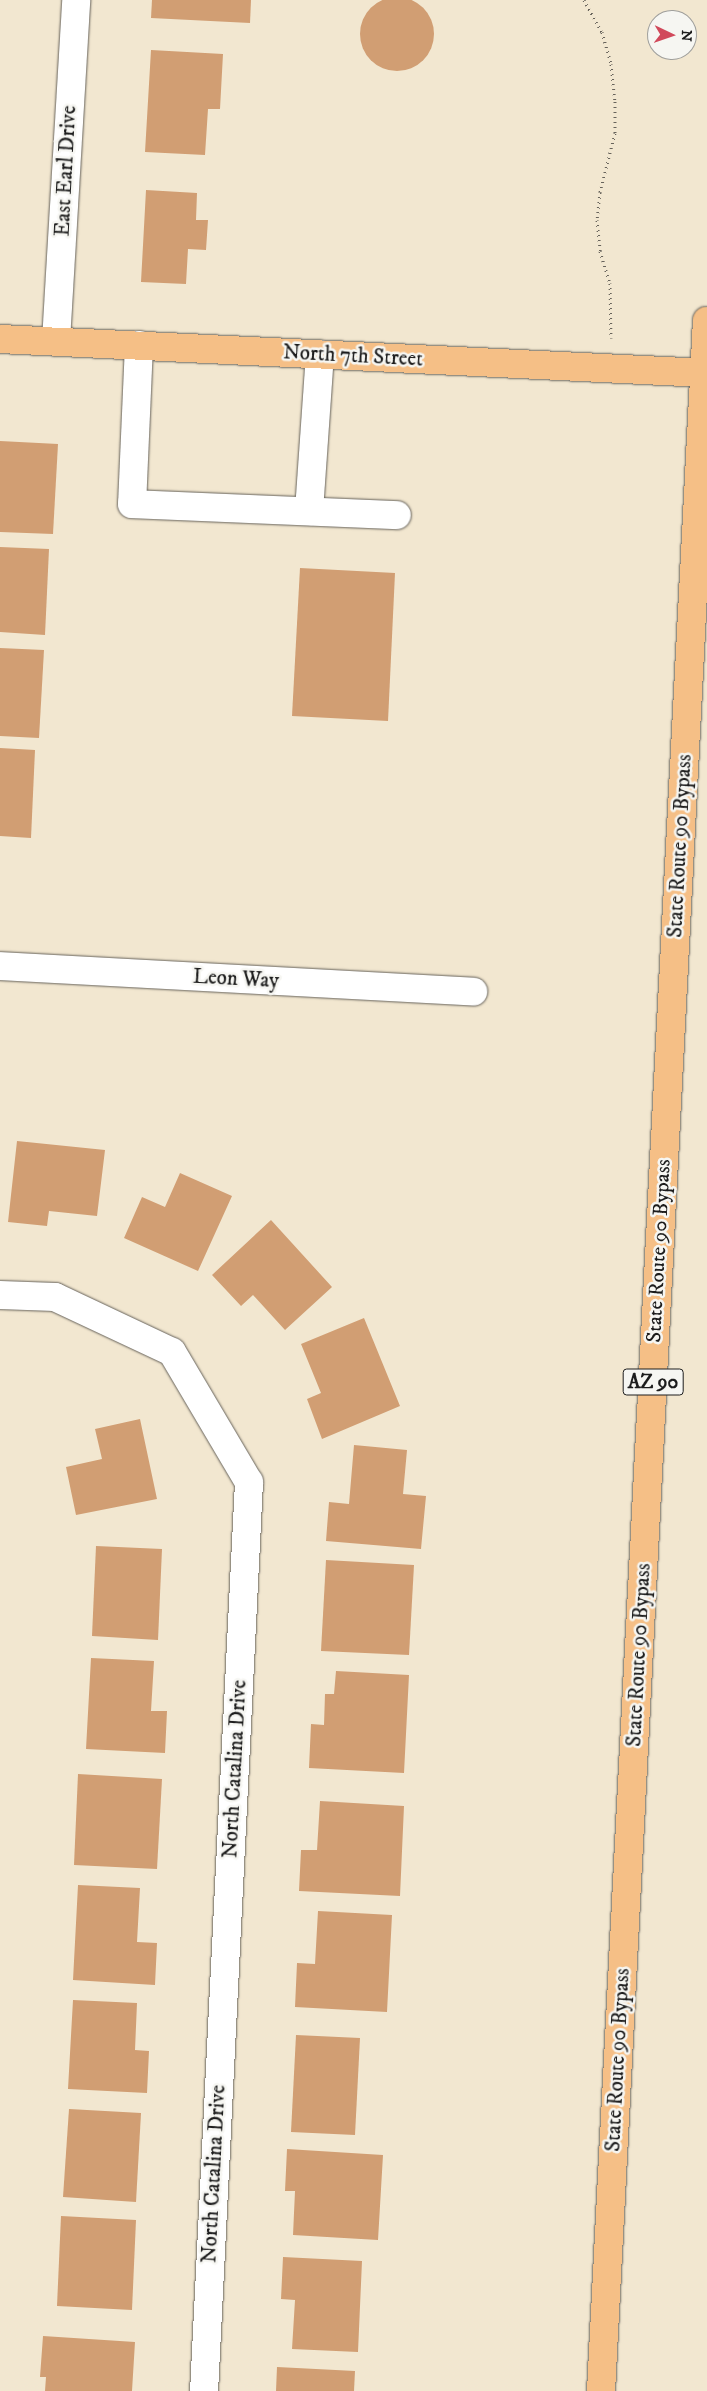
<!DOCTYPE html>
<html>
<head>
<meta charset="utf-8">
<style>
	body { margin:0 }
	#map { position:relative; width:707px; height:2391px; overflow:hidden; background:#f2e7d0; font-family:"IM FELL DW Pica",serif }
	div>[style] { position:absolute }
	[style*='--x'] { left:calc(var(--x)*1px); top:calc(var(--y)*1px); width:calc(var(--w)*1px); rotate:calc(var(--a)*1deg) }
	.building>* { inset:0; background:#d19e73 }
	.round { border-radius:50% }
	.path>* { height:3px; margin-top:-1.5px; transform-origin:0; background:repeating-linear-gradient(90deg,#67635b 0 1px,transparent 0 5px) }
	.roads { filter:drop-shadow(0 0 1px #67635b) drop-shadow(0 0 1px #67635b) }
	.minor>* { height:28px; margin:-14px; padding:0 14px; transform-origin:14px; border-radius:14px; background:#fff }
	.major>* { height:28px; margin:-14px; padding:0 14px; transform-origin:14px; border-radius:14px; background:#f5bf86 }
	.highway>* { height:28px; margin:-14px; padding:0 14px; transform-origin:14px; border-radius:14px; background:#f5bf86 }
	span { translate:-50% -50%; white-space:nowrap; text-align:center; line-height:1.15; -webkit-text-stroke:5px #f6f6f2; paint-order:stroke }
	.shield-label span { padding:1px 4px; background:#f6f6f2; border:1px solid; border-radius:4px; -webkit-text-stroke-width:0 }
	.shield-label { font-size:20px; color:#1c1c1c; font-weight:700 }
	.street-label { font-size:21px; color:#1c1c1c }
	.north { position:absolute; left:647px; top:10px; width:50px; height:50px; box-sizing:border-box; background:#f6f6f2; border:1px solid #9f9f9c; border-radius:50%; rotate:93deg; font-size:14px; font-weight:700; line-height:20px; text-align:center; color:#1c1c1c }
	.north::after { content:''; display:block; margin:auto; width:18px; height:22px; background:#d1495b; clip-path:polygon(50% 0,100% 100%,50% 72%,0 100%) }
</style>
</head>
<body>
<div id="map">
	<div class="building">
		<i class="round" style="left:360px;top:-3px;width:74px;height:74px"></i>
		<i style="clip-path:polygon(152px 0,251px 0,250px 23px,151px 18px)"></i>
		<i style="clip-path:polygon(151px 50px,223px 54px,220px 109px,208px 109px,205px 155px,145px 152px)"></i>
		<i style="clip-path:polygon(146px 190px,197px 193px,196px 220px,208px 220px,206px 250px,188px 249px,186px 284px,141px 282px)"></i>
		<i style="clip-path:polygon(0 441px,58px 444px,53px 534px,0 532px)"></i>
		<i style="clip-path:polygon(0 547px,49px 549px,45px 635px,0 632px)"></i>
		<i style="clip-path:polygon(300px 568px,395px 573px,388px 721px,292px 716px)"></i>
		<i style="clip-path:polygon(0 648px,44px 650px,39px 738px,0 736px)"></i>
		<i style="clip-path:polygon(0 748px,35px 750px,31px 838px,0 836px)"></i>
		<i style="clip-path:polygon(17px 1141px,105px 1150px,97px 1216px,49px 1211px,47px 1226px,8px 1222px)"></i>
		<i style="clip-path:polygon(180px 1173px,232px 1196px,198px 1271px,124px 1238px,142px 1197px,165px 1207px)"></i>
		<i style="clip-path:polygon(271px 1220px,332px 1287px,285px 1330px,253px 1295px,241px 1306px,212px 1275px)"></i>
		<i style="clip-path:polygon(364px 1318px,400px 1406px,322px 1439px,307px 1399px,321px 1393px,301px 1344px)"></i>
		<i style="clip-path:polygon(140px 1419px,157px 1499px,76px 1515px,66px 1467px,102px 1459px,95px 1429px)"></i>
		<i style="clip-path:polygon(354px 1445px,407px 1450px,403px 1494px,426px 1496px,421px 1549px,326px 1541px,329px 1502px,349px 1504px)"></i>
		<i style="clip-path:polygon(96px 1546px,162px 1549px,158px 1640px,92px 1636px)"></i>
		<i style="clip-path:polygon(326px 1560px,414px 1565px,409px 1655px,321px 1651px)"></i>
		<i style="clip-path:polygon(91px 1658px,154px 1661px,151px 1711px,167px 1711px,165px 1753px,86px 1749px)"></i>
		<i style="clip-path:polygon(336px 1671px,409px 1675px,404px 1773px,309px 1768px,311px 1724px,324px 1725px,325px 1694px,334px 1694px)"></i>
		<i style="clip-path:polygon(78px 1774px,162px 1779px,157px 1869px,74px 1865px)"></i>
		<i style="clip-path:polygon(320px 1801px,404px 1806px,400px 1896px,299px 1891px,301px 1850px,317px 1850px)"></i>
		<i style="clip-path:polygon(78px 1885px,140px 1888px,137px 1942px,157px 1943px,155px 1985px,73px 1980px)"></i>
		<i style="clip-path:polygon(318px 1911px,392px 1915px,387px 2012px,295px 2007px,297px 1963px,315px 1964px)"></i>
		<i style="clip-path:polygon(73px 2000px,137px 2003px,135px 2050px,149px 2051px,147px 2093px,68px 2089px)"></i>
		<i style="clip-path:polygon(296px 2035px,360px 2038px,355px 2135px,291px 2132px)"></i>
		<i style="clip-path:polygon(69px 2109px,141px 2113px,136px 2202px,63px 2197px)"></i>
		<i style="clip-path:polygon(287px 2149px,383px 2155px,378px 2240px,293px 2235px,295px 2191px,285px 2191px)"></i>
		<i style="clip-path:polygon(61px 2216px,136px 2220px,132px 2310px,57px 2306px)"></i>
		<i style="clip-path:polygon(283px 2257px,362px 2261px,358px 2352px,292px 2349px,295px 2300px,281px 2299px)"></i>
		<i style="clip-path:polygon(43px 2336px,135px 2342px,132px 2391px,45px 2391px,46px 2377px,40px 2377px)"></i>
		<i style="clip-path:polygon(277px 2367px,355px 2371px,354px 2391px,276px 2391px)"></i>
	</div>
	<div class="path">
		<i style="--x:584;--y:0;--w:37;--a:61"></i>
		<i style="--x:602;--y:32;--w:33;--a:74"></i>
		<i style="--x:611;--y:64;--w:37;--a:84"></i>
		<i style="--x:615;--y:101;--w:32;--a:90"></i>
		<i style="--x:615;--y:133;--w:61;--a:104.3"></i>
		<i style="--x:600;--y:192;--w:28;--a:96"></i>
		<i style="--x:597;--y:220;--w:31;--a:84"></i>
		<i style="--x:600;--y:251;--w:34;--a:73"></i>
		<i style="--x:610;--y:283;--w:55;--a:89"></i>
	</div>
	<div class="roads">
		<div class="minor">
			<i style="--x:56;--y:341;--w:342;--a:-86.6"></i>
			<i style="--x:139;--y:345;--w:159;--a:92.5"></i>
			<i style="--x:132;--y:504;--w:265;--a:2.4"></i>
			<i style="--x:309;--y:511;--w:157;--a:-86"></i>
			<i style="--x:0;--y:966;--w:474;--a:3.1"></i>
			<i style="--x:0;--y:1295;--w:55;--a:2.1"></i>
			<i style="--x:55;--y:1297;--w:129;--a:25.2"></i>
			<i style="--x:172;--y:1352;--w:151;--a:59.4"></i>
			<i style="--x:249;--y:1482;--w:910;--a:92.83"></i>
		</div>
		<div class="major">
			<i style="--x:0;--y:339;--w:705;--a:2.76"></i>
		</div>
		<div class="highway">
			<i style="--x:601;--y:2391;--w:2073;--a:-87.07"></i>
		</div>
	</div>
	<div class="shield-label">
		<span style="left:653px;top:1382px">AZ 90</span>
	</div>
	<div class="street-label">
		<span style="left:66px;top:171px;rotate:-87deg">East Earl Drive</span>
		<span style="left:353px;top:356px;rotate:3deg">North 7th Street</span>
		<span style="left:680px;top:846px;rotate:-87deg">State Route 90 Bypass</span>
		<span style="left:236px;top:979px;rotate:3deg">Leon Way</span>
		<span style="left:659px;top:1251px;rotate:-87deg">State Route 90 Bypass</span>
		<span style="left:639px;top:1655px;rotate:-87deg">State Route 90 Bypass</span>
		<span style="left:235px;top:1769px;rotate:-87deg">North Catalina Drive</span>
		<span style="left:618px;top:2060px;rotate:-87deg">State Route 90 Bypass</span>
		<span style="left:214px;top:2174px;rotate:-87deg">North Catalina Drive</span>
	</div>
	<div class="north">N</div>
</div>
</body>
</html>
